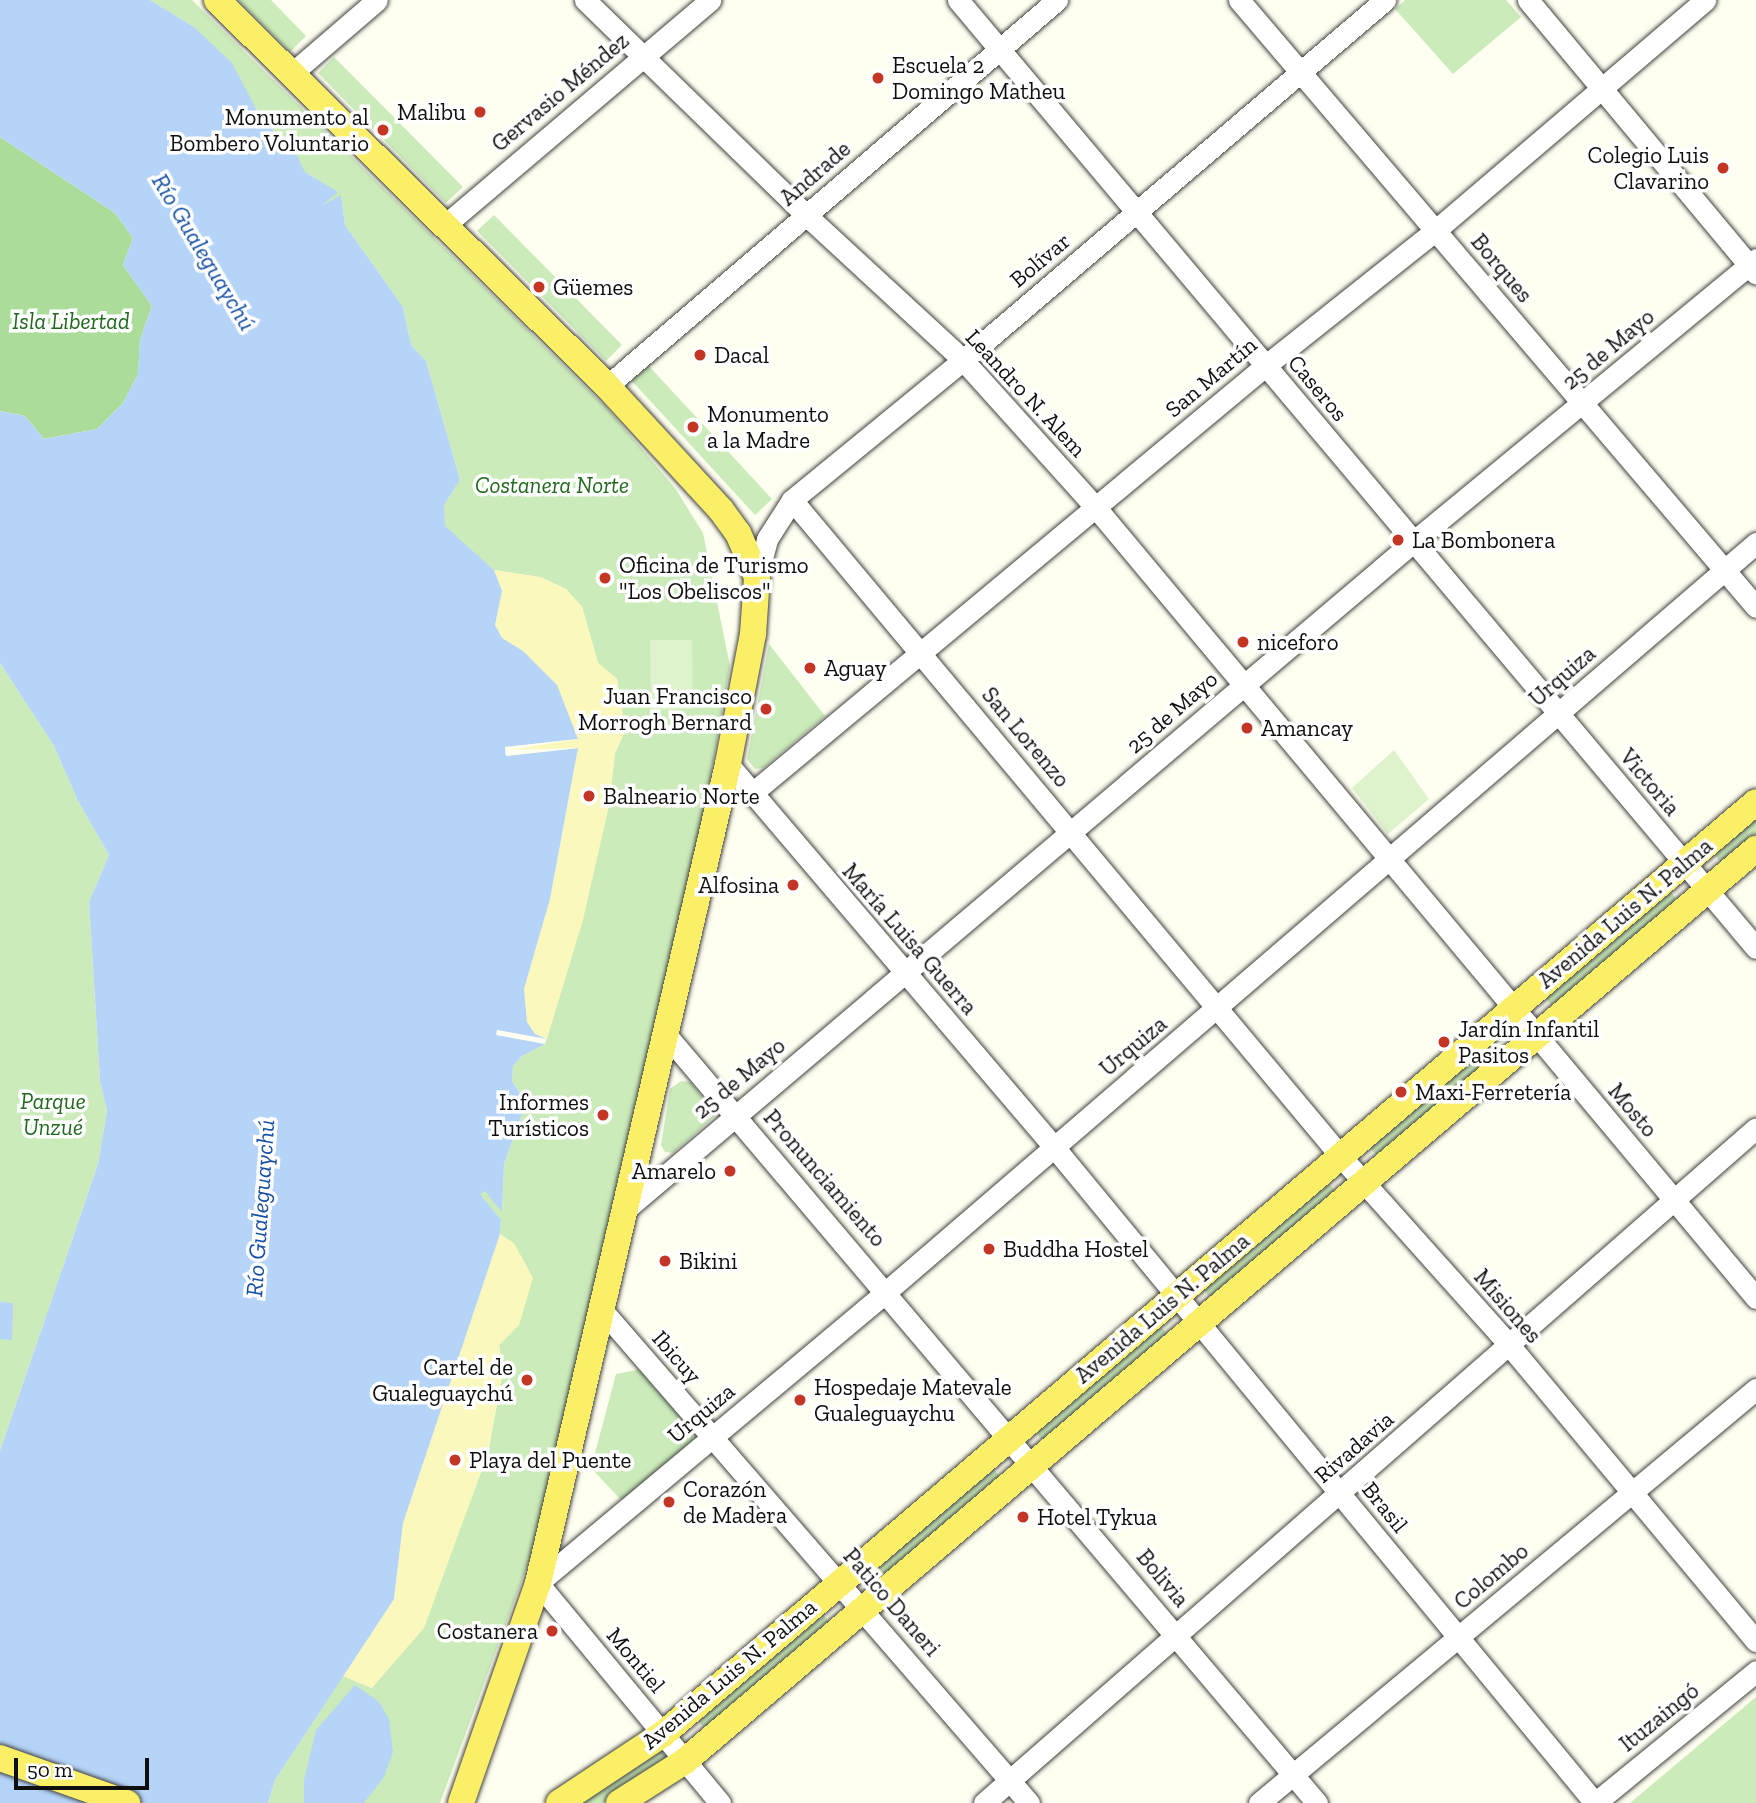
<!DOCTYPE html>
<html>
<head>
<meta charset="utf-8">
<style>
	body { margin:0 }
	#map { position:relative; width:1756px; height:1803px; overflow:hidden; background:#fffff1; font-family:"Zilla Slab",serif }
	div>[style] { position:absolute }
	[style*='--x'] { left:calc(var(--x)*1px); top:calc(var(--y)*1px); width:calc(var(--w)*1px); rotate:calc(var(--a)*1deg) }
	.green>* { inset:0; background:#cbebba }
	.forest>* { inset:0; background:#acdc99 }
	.sand>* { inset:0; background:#fbf8bd }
	.pitch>* { inset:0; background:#def2cc }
	.water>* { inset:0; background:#b5d4f7 }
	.pier>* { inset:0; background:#fffff1 }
	.roads { filter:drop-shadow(0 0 2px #424242) drop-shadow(0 0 2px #424242) }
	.minor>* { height:21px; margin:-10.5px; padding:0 10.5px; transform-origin:10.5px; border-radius:10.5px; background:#fff }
	.major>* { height:26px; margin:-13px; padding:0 13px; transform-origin:13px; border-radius:13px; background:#faef66 }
	.dots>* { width:19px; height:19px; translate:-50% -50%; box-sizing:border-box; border:4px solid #fff; border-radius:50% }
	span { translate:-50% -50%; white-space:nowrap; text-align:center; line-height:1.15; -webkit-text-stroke:7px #fff; paint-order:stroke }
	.poi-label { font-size:23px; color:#0f0f0f }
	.left { translate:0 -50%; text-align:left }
	.right { translate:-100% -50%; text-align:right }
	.street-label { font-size:23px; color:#0f0f0f }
	.park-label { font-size:23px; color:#21691d; font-style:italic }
	.water-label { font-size:24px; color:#154ea4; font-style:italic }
	.scale { position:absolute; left:14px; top:1758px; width:135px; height:32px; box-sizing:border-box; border:4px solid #0f0f0f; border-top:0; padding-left:9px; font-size:21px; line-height:24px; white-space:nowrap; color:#0f0f0f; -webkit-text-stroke:5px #fff; paint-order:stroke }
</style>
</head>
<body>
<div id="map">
	<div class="green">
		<i style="clip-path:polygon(150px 0,192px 0,606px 407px,675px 488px,703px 533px,730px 666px,694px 871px,532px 1553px,440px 1803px,268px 1803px,275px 1780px,343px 1676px,372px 1688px,440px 1582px,488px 1453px,503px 1371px,499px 1345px,519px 1324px,514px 1244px,500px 1234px,501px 1220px,480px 1194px,485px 1190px,502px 1211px,504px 1164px,526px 1103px,512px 1081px,513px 1066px,522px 1056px,545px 1044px,608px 810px,615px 753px,625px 731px,617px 679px,598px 663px,582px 607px,566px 589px,540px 577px,494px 570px,444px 526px,444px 505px,460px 480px,426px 361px,411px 345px,403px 307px,345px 225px,341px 196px,325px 209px,322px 206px,337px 192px,305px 172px,194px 27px)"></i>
		<i style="clip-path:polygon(238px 0,271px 0,306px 36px,290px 52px)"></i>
		<i style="clip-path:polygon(1405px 0,1506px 0,1521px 17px,1453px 74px,1395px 9px)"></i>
		<i style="clip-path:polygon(334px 57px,463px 187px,446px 203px,318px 73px)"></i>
		<i style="clip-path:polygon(494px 215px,622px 345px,606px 361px,477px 231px)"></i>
		<i style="clip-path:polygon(648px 365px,772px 499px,755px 515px,631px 380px)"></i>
		<i style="clip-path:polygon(769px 644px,825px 716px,763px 768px,755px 769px,747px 759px)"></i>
		<i style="clip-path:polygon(0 663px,54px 746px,78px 801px,109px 855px,89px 902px,100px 1081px,107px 1111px,98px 1164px,0 1451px)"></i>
		<i style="clip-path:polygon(1756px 817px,1756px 835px,1722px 863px,1713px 853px)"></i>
		<i style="clip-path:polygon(1669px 890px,1678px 901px,1553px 1007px,1544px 996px)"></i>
		<i style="clip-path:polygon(1494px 1039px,1503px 1050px,1377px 1156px,1368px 1145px)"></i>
		<i style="clip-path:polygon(681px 1081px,691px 1082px,716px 1115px,673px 1153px,665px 1152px,661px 1145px,670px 1089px)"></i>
		<i style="clip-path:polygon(1328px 1183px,1338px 1194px,1212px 1300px,1203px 1289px)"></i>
		<i style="clip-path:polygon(1159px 1324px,1168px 1335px,1043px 1441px,1034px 1430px)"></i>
		<i style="clip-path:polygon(642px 1369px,693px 1430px,693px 1441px,622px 1501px,591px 1468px,616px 1374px)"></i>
		<i style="clip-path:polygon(992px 1467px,1001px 1478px,876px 1584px,867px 1573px)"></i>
		<i style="clip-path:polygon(821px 1612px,830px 1623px,705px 1729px,696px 1718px)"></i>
		<i style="clip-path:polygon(1756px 1697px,1756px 1803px,1630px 1803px)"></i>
		<i style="clip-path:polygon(661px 1750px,669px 1762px,602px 1803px,575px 1803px)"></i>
	</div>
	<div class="forest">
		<i style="clip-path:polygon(0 137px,115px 213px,133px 238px,123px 265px,152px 306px,140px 340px,138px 374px,123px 403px,97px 429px,44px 439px,25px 416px,0 411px)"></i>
	</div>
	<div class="sand">
		<i style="clip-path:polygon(494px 570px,540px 577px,566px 589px,582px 607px,598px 663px,617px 679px,625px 731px,615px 753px,608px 810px,583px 920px,547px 1039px,535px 1034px,527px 1022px,524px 989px,550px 899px,575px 766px,506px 756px,523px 651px,502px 639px,495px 625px,502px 591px)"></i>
		<i style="clip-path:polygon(500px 1234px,514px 1243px,533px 1278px,519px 1325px,499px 1345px,503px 1370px,488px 1453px,424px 1628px,372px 1688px,343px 1676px,394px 1599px,403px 1523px)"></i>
	</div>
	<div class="pitch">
		<i style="clip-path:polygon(650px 640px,692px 640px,693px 709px,651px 710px)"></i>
		<i style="clip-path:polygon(1394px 750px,1429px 799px,1388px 834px,1352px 788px)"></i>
	</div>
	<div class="water">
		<i style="clip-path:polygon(0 0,150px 0,194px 27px,232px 63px,260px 116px,297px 156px,305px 172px,338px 192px,322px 206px,341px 195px,345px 225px,403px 307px,411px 345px,426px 361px,460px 480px,444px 505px,445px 526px,494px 570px,502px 591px,495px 625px,502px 638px,523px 651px,557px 685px,578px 739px,505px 747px,506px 756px,578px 748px,550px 899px,524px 989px,527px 1022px,535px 1034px,547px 1039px,497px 1030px,496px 1035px,545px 1044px,522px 1056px,513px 1066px,512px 1081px,526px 1103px,504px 1164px,502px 1212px,485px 1191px,480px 1194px,501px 1220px,500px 1234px,403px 1523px,394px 1599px,275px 1780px,268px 1803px,0 1803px,0 1451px,98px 1164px,107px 1111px,100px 1081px,89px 902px,109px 855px,78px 801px,54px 746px,0 663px,0 411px,25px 416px,44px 439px,97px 429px,123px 403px,138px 374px,140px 340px,152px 306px,123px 265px,133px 238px,115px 213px,0 137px)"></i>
		<i style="clip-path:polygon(0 1302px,13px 1303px,12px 1340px,0 1339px)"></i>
		<i style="clip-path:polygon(355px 1685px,379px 1702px,389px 1719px,393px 1752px,384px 1777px,364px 1803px,304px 1803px,304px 1780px,316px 1730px)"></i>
	</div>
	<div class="pier">
		<i style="clip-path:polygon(578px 739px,509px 750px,578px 748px,506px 756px,505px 747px)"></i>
	</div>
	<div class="roads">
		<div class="minor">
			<i style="--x:585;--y:0;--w:308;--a:44.2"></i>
			<i style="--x:806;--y:215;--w:214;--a:42.7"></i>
			<i style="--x:963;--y:360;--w:200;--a:48"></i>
			<i style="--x:1097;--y:509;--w:1028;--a:50.13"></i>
			<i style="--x:958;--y:0;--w:1239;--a:49.91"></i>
			<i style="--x:1239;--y:0;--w:797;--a:49.58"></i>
			<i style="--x:1528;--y:0;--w:356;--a:50.2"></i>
			<i style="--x:291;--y:74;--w:113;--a:-40.7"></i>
			<i style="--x:445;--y:225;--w:348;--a:-40.3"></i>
			<i style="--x:607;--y:386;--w:593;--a:-40.62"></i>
			<i style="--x:792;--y:500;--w:859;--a:50.1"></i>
			<i style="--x:1343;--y:1159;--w:251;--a:48.2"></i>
			<i style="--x:1510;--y:1346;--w:384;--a:50.2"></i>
			<i style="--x:757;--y:577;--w:39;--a:-75"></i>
			<i style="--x:767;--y:539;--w:46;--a:-57.3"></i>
			<i style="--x:792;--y:500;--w:221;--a:-39.3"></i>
			<i style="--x:963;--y:360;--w:555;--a:-40.47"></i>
			<i style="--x:728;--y:764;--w:503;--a:49.6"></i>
			<i style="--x:1054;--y:1147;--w:850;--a:50.49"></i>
			<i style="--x:751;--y:794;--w:669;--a:-39.78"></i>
			<i style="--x:1265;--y:366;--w:218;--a:-38.5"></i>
			<i style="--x:1436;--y:230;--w:354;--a:-40.5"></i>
			<i style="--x:668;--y:1037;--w:1004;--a:49.73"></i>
			<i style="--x:626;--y:1209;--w:1032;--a:-40.28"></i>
			<i style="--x:1413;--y:542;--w:445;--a:-39.5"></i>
			<i style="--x:602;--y:1310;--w:652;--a:49.1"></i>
			<i style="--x:720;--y:1803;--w:286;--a:-129.6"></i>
			<i style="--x:538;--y:1583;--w:455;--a:-39.9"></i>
			<i style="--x:887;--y:1291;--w:1147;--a:-40.72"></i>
			<i style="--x:984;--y:1803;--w:1025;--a:-41.16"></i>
			<i style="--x:1259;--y:1803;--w:647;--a:-39.79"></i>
			<i style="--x:1595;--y:1803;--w:208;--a:-39.3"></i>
		</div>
		<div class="major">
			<i style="--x:217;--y:0;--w:549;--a:44.7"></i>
			<i style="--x:607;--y:386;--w:168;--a:47.4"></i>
			<i style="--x:721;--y:510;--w:29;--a:54"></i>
			<i style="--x:738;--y:533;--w:48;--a:66.6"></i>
			<i style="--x:757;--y:577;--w:57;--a:94"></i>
			<i style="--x:753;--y:634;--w:132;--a:100.9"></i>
			<i style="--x:728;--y:764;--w:841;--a:103.06"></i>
			<i style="--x:538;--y:1583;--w:233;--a:109.3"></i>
			<i style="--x:0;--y:1758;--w:135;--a:19.5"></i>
			<i style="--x:559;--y:1803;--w:125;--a:-33.6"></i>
			<i style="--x:663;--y:1734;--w:1436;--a:-40.45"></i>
			<i style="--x:619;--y:1803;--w:78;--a:-32.5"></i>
			<i style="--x:685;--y:1761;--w:1407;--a:-40.42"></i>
		</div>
	</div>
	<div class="dots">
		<i style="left:878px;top:78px;background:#c33624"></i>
		<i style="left:480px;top:112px;background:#c33624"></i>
		<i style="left:383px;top:130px;background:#c33624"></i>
		<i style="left:1723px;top:168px;background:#c33624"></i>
		<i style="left:539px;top:287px;background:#c33624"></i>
		<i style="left:700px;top:355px;background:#c33624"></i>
		<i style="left:693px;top:427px;background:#c33624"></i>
		<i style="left:1398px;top:540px;background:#c33624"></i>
		<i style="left:605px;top:578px;background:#c33624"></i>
		<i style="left:1243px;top:642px;background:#c33624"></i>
		<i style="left:810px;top:668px;background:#c33624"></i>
		<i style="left:766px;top:709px;background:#c33624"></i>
		<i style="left:1247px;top:728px;background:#c33624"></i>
		<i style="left:589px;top:796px;background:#c33624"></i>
		<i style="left:793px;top:885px;background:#c33624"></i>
		<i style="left:1444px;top:1042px;background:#c33624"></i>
		<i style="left:1401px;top:1092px;background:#c33624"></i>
		<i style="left:603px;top:1115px;background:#c33624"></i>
		<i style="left:730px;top:1171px;background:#c33624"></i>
		<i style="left:989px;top:1249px;background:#c33624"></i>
		<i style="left:665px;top:1261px;background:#c33624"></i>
		<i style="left:527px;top:1380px;background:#c33624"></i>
		<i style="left:800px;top:1400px;background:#c33624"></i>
		<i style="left:455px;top:1460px;background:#c33624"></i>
		<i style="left:669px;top:1502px;background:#c33624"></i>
		<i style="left:1023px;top:1517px;background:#c33624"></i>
		<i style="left:552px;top:1631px;background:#c33624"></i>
	</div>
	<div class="poi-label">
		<span class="left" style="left:892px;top:78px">Escuela 2<br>Domingo Matheu</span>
		<span class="right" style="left:466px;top:112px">Malibu</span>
		<span class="right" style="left:369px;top:130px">Monumento al<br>Bombero Voluntario</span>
		<span class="right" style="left:1709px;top:168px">Colegio Luis<br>Clavarino</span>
		<span class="left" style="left:553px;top:287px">Güemes</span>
		<span class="left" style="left:714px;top:355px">Dacal</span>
		<span class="left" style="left:707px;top:427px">Monumento<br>a la Madre</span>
		<span class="left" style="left:1412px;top:540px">La Bombonera</span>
		<span class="left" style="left:619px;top:578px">Oficina de Turismo<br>"Los Obeliscos"</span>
		<span class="left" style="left:1257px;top:642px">niceforo</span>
		<span class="left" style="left:824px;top:668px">Aguay</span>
		<span class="right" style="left:752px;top:709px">Juan Francisco<br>Morrogh Bernard</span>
		<span class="left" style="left:1261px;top:728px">Amancay</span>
		<span class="left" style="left:603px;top:796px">Balneario Norte</span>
		<span class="right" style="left:779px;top:885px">Alfosina</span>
		<span class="left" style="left:1458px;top:1042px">Jardín Infantil<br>Pasitos</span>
		<span class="left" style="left:1415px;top:1092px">Maxi-Ferretería</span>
		<span class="right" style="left:589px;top:1115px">Informes<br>Turísticos</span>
		<span class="right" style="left:716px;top:1171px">Amarelo</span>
		<span class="left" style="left:1003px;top:1249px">Buddha Hostel</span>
		<span class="left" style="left:679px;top:1261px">Bikini</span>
		<span class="right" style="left:513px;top:1380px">Cartel de<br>Gualeguaychú</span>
		<span class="left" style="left:814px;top:1400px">Hospedaje Matevale<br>Gualeguaychu</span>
		<span class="left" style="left:469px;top:1460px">Playa del Puente</span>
		<span class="left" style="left:683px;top:1502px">Corazón<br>de Madera</span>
		<span class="left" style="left:1037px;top:1517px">Hotel Tykua</span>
		<span class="right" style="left:538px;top:1631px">Costanera</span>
	</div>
	<div class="street-label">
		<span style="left:560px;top:92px;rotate:-40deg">Gervasio Méndez</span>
		<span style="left:815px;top:173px;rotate:-41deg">Andrade</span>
		<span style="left:1040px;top:260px;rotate:-40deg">Bolívar</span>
		<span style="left:1502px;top:268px;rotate:50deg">Borques</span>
		<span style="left:1608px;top:349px;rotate:-40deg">25 de Mayo</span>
		<span style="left:1211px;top:377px;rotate:-40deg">San Martín</span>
		<span style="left:1318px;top:388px;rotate:50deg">Caseros</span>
		<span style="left:1026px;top:393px;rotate:47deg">Leandro N. Alem</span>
		<span style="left:1562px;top:676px;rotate:-41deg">Urquiza</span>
		<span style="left:1172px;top:712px;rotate:-41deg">25 de Mayo</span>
		<span style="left:1026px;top:737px;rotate:50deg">San Lorenzo</span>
		<span style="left:1650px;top:782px;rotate:50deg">Victoria</span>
		<span style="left:1625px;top:913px;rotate:-40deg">Avenida Luis N. Palma</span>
		<span style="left:910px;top:939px;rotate:49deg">María Luisa Guerra</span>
		<span style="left:1133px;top:1046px;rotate:-40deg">Urquiza</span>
		<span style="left:739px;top:1078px;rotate:-40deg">25 de Mayo</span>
		<span style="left:1633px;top:1110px;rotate:50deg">Mosto</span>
		<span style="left:825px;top:1178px;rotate:49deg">Pronunciamiento</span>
		<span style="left:1508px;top:1306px;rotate:49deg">Misiones</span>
		<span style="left:1162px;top:1308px;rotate:-40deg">Avenida Luis N. Palma</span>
		<span style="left:677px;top:1357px;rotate:49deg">Ibicuy</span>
		<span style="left:701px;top:1413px;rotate:-40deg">Urquiza</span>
		<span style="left:1354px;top:1447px;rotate:-41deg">Rivadavia</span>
		<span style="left:1385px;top:1507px;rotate:51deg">Brasil</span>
		<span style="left:1491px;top:1576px;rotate:-40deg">Colombo</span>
		<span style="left:1163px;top:1578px;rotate:50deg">Bolivia</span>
		<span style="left:892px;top:1602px;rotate:49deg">Patico Daneri</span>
		<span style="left:636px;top:1660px;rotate:50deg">Montiel</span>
		<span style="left:729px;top:1674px;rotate:-40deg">Avenida Luis N. Palma</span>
		<span style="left:1659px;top:1717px;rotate:-39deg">Ituzaingó</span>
	</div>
	<div class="park-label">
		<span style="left:71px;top:321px">Isla Libertad</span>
		<span style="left:552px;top:485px">Costanera Norte</span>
		<span style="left:53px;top:1114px">Parque<br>Unzué</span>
	</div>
	<div class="water-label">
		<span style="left:204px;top:252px;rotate:59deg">Río Gualeguaychú</span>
		<span style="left:260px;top:1208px;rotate:-86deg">Río Gualeguaychú</span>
	</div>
	<div class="scale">50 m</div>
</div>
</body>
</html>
